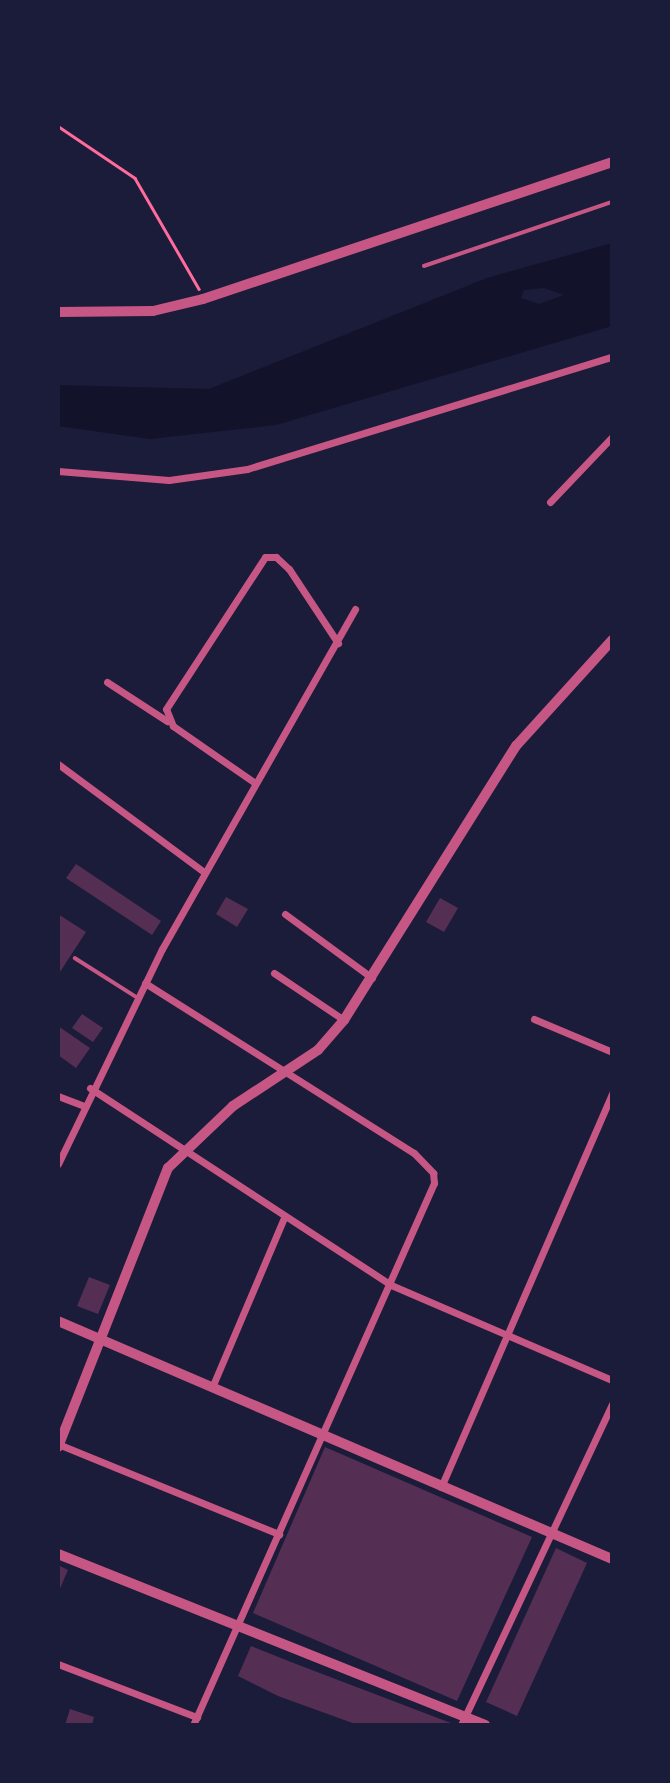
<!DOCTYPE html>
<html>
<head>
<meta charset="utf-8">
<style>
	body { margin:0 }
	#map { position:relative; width:670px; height:1783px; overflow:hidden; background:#1b1b3a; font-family:Rubik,sans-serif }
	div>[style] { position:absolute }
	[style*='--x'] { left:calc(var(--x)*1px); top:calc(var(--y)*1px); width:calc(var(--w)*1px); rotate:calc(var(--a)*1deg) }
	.water>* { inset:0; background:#12122b }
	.building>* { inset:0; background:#542f53 }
	.path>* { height:2.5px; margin:-1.25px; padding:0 1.25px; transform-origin:1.25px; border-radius:1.25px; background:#ff6b9d }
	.service>* { height:3.5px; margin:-1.75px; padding:0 1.75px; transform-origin:1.75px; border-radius:1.75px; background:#c65784 }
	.minor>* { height:7px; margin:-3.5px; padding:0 3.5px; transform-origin:3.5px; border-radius:3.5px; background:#c65784 }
	.tertiary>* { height:10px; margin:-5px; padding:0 5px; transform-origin:5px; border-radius:5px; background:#c65784 }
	span { translate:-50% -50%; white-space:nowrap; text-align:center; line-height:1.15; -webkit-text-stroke:7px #1b1b3a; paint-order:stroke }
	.frame { position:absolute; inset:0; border:60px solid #1b1b3a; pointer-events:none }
</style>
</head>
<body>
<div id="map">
	<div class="water">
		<i style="clip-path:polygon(evenodd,612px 243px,612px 326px,276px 425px,150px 439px,58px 426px,58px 385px,209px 389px,487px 278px,612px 243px,544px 288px,564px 295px,539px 304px,521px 298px,524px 290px,544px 288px)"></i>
	</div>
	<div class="building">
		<i style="clip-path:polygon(76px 864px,161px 921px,152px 935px,66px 878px)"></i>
		<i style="clip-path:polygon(226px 897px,248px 909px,237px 927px,216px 914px)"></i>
		<i style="clip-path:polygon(440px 898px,458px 908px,444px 932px,426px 922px)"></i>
		<i style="clip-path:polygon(58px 914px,86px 932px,58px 975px)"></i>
		<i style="clip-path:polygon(82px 1014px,103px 1028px,93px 1042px,72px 1028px)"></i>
		<i style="clip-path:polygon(58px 1026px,90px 1048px,76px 1068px,58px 1055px)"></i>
		<i style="clip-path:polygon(89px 1277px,110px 1285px,98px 1314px,77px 1306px)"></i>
		<i style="clip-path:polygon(325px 1447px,532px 1537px,457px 1701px,253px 1613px)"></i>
		<i style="clip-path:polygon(556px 1548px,587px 1563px,517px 1716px,486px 1702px)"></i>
		<i style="clip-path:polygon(58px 1565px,68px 1570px,58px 1593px)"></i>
		<i style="clip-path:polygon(251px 1646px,291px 1662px,456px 1725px,358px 1725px,278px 1696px,238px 1676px)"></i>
		<i style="clip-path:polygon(70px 1709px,94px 1717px,92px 1725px,65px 1725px)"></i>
	</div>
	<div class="path">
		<i style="--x:58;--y:126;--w:93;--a:34"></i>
		<i style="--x:135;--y:178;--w:128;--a:60"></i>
	</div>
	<div class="service">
		<i style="--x:424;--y:266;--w:199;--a:-18.8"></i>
		<i style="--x:75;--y:958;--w:75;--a:32.4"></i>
	</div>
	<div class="minor">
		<i style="--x:58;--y:471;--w:111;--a:4.6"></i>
		<i style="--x:169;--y:480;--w:79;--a:-8"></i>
		<i style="--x:247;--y:469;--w:382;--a:-17.1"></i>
		<i style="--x:550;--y:502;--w:90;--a:-46.4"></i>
		<i style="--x:107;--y:682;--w:72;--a:33"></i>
		<i style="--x:58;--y:764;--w:182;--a:36.5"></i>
		<i style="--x:255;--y:783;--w:100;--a:-145.2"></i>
		<i style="--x:173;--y:726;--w:18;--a:-112"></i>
		<i style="--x:166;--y:709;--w:181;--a:-56.9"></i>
		<i style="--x:265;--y:557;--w:11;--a:0"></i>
		<i style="--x:276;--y:557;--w:18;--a:43"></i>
		<i style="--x:289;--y:569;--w:89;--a:56.5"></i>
		<i style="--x:285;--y:914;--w:108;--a:36.3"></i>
		<i style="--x:274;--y:973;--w:84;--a:33.9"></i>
		<i style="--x:145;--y:983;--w:318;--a:32.3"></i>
		<i style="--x:414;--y:1153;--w:28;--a:46"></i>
		<i style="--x:433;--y:1173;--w:10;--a:84"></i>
		<i style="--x:434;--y:1183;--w:593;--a:113.97"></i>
		<i style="--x:534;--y:1019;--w:85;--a:22.9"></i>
		<i style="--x:90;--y:1088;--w:360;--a:33.2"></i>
		<i style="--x:391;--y:1285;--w:241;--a:23.3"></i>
		<i style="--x:58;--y:1096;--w:26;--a:21"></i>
		<i style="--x:58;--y:1164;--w:239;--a:-64.2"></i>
		<i style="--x:162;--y:949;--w:391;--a:-60.4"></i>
		<i style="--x:213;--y:1385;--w:181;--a:-67"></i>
		<i style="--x:58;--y:1444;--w:239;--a:22.2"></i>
		<i style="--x:441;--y:1487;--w:430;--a:-66.5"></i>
		<i style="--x:58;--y:1664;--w:149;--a:20.9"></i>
		<i style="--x:461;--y:1725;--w:355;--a:-64.8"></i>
	</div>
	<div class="tertiary">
		<i style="--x:58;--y:312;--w:95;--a:-0.6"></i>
		<i style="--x:153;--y:311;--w:51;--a:-13.5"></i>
		<i style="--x:203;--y:299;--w:431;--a:-18.5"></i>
		<i style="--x:58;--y:1321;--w:603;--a:23.25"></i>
		<i style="--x:58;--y:1447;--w:300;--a:-68.5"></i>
		<i style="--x:168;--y:1168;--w:90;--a:-43.6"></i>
		<i style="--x:233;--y:1106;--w:102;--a:-33.4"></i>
		<i style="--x:318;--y:1050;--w:40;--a:-49"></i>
		<i style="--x:344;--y:1020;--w:324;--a:-57.9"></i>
		<i style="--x:516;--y:746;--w:143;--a:-47.8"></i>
		<i style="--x:58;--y:1554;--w:460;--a:21.8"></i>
	</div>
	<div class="frame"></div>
</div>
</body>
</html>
